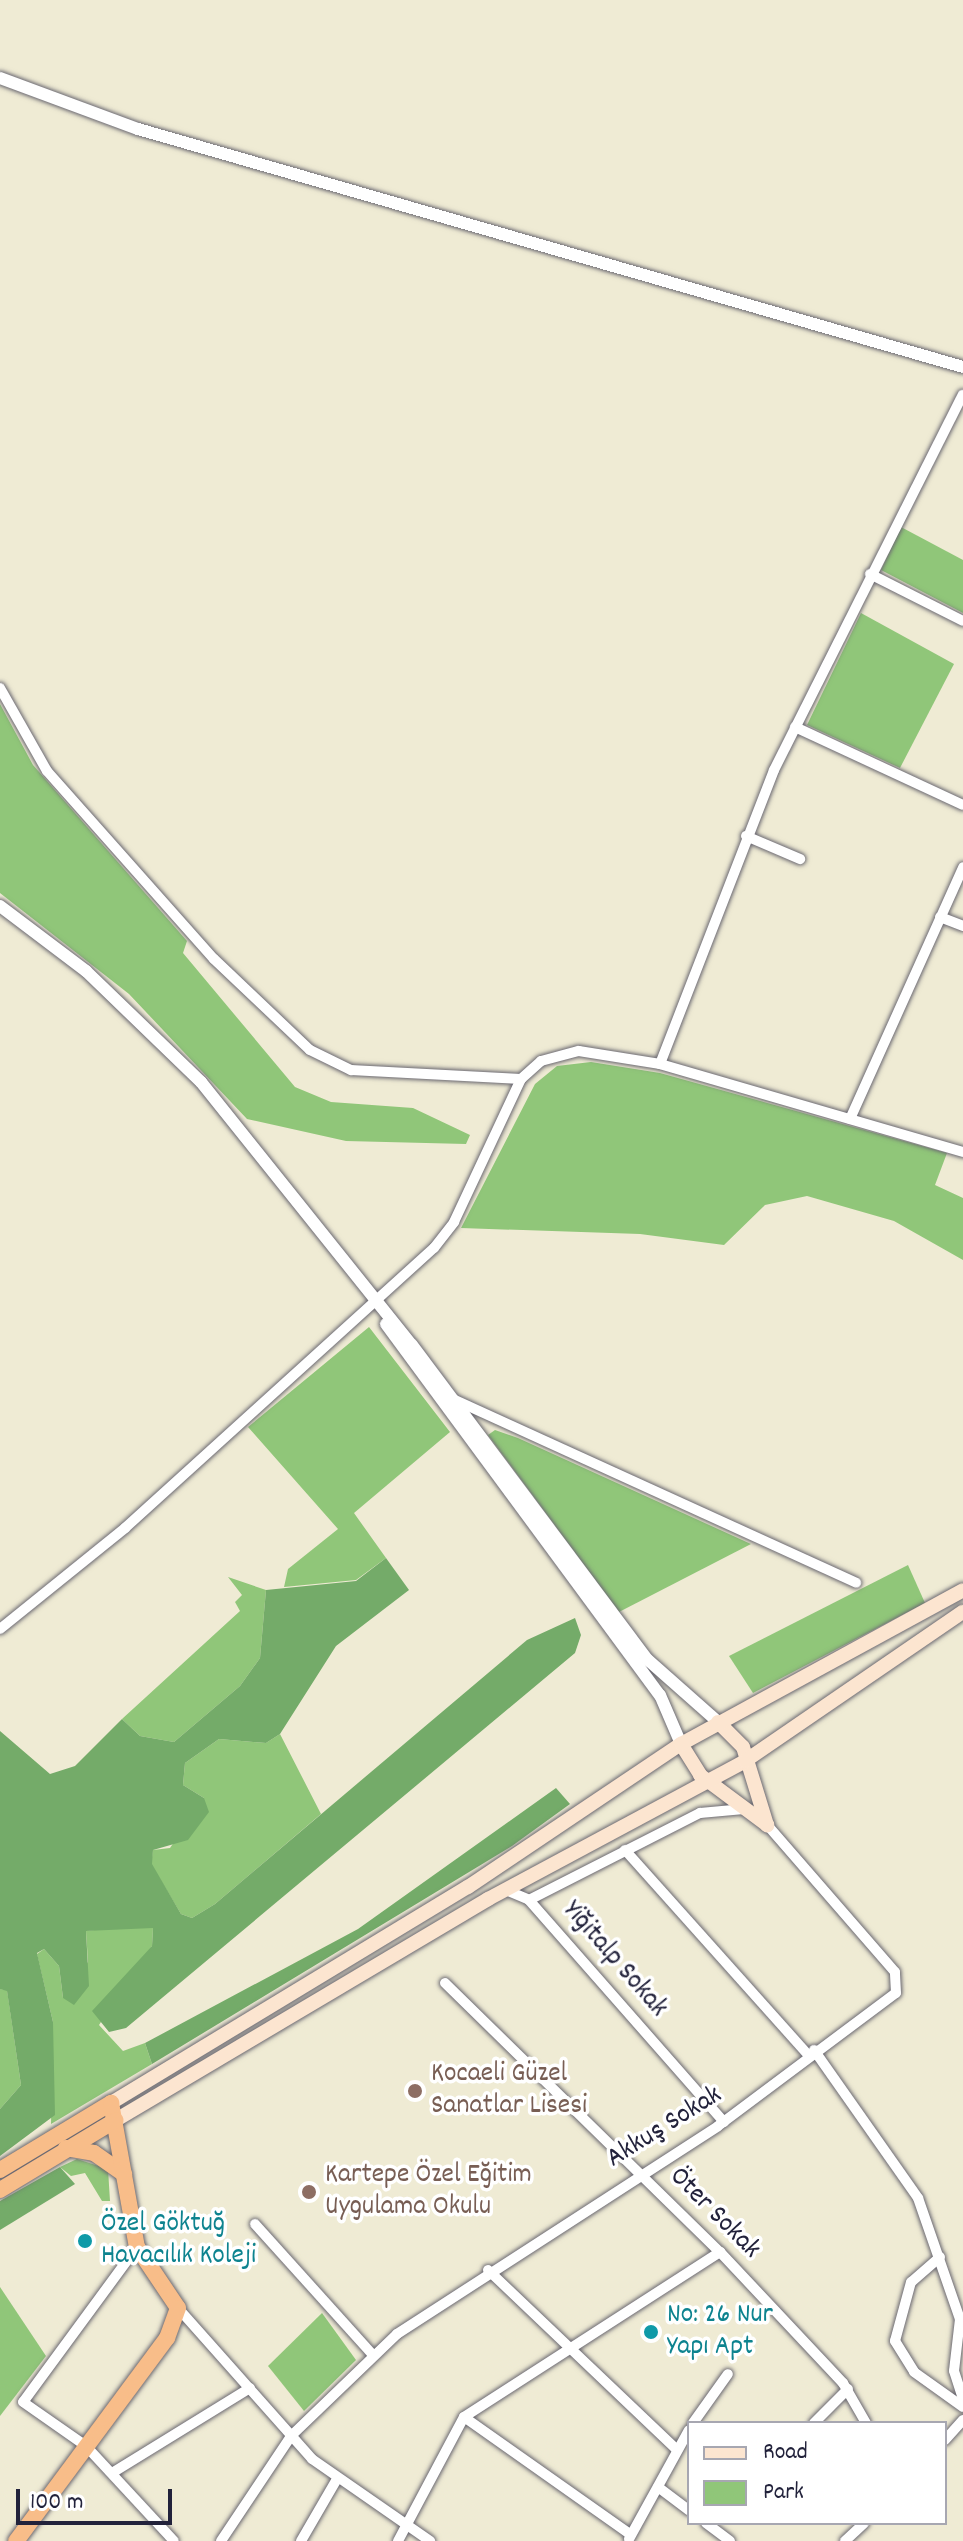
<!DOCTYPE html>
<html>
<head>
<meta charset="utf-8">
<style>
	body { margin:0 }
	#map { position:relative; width:963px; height:2541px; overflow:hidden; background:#efebd4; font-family:Dekko,sans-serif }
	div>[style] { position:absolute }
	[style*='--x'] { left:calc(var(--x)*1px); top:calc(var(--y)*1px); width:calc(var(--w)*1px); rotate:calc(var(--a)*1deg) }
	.green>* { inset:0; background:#90c679 }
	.forest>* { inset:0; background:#74ab69 }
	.roads { filter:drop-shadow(0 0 2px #6a6871) drop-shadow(0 0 2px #6a6871) }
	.minor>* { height:10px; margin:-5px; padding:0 5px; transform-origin:5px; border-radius:5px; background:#fff }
	.tertiary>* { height:12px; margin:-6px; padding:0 6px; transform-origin:6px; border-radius:6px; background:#fff }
	.secondary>* { height:14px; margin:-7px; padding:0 7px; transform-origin:7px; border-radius:7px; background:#fce5d0 }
	.trunk>* { height:16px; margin:-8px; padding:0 8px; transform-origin:8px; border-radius:8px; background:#f8bd89 }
	.dots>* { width:22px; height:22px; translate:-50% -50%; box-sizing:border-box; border:4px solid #fff; border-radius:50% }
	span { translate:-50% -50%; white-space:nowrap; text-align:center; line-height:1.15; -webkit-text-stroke:7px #fff; paint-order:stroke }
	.street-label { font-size:28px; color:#22223b }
	.education-label { font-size:28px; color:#785e54 }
	.left { translate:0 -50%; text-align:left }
	.culture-label { font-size:28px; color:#0d838f }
	.legend { position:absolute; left:687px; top:2421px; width:260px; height:104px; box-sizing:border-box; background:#fff; border:2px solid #a7a7b1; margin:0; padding:10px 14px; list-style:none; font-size:24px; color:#22223b }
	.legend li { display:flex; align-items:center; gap:16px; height:40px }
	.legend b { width:40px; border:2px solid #a7a7b1 }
	.scale { position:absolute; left:16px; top:2489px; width:156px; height:36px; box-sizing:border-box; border:4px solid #22223b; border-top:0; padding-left:10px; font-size:24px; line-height:28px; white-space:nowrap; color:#22223b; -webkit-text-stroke:6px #fff; paint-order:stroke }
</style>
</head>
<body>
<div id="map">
	<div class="green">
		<i style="clip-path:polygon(901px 527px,963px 560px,963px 613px,881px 570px)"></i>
		<i style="clip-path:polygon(861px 613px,954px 664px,900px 768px,807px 725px)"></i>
		<i style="clip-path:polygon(0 704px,33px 765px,187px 941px,183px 953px,295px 1087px,331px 1102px,413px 1108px,470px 1135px,466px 1144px,346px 1141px,247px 1119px,129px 994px,0 893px)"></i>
		<i style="clip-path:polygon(591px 1062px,660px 1073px,947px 1153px,935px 1185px,963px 1198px,963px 1260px,894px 1221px,807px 1196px,765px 1205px,724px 1245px,640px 1234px,461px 1228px,535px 1084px,557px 1066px)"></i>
		<i style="clip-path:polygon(369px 1327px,450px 1432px,354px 1513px,386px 1558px,356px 1580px,284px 1587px,288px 1569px,338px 1529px,248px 1427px)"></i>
		<i style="clip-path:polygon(495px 1430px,518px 1438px,751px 1544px,619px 1612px,488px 1435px)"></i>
		<i style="clip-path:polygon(908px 1565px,925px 1603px,753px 1693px,729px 1656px)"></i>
		<i style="clip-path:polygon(228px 1577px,266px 1590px,260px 1658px,240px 1686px,174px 1742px,140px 1736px,122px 1719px,240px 1611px,235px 1602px,242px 1595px)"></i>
		<i style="clip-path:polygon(280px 1734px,321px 1814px,215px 1904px,192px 1918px,181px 1914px,151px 1864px,153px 1850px,170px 1848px,204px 1798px,183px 1785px,185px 1763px,219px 1739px,266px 1743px)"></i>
		<i style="clip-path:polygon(146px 1924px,153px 1928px,152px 1946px,99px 2025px,123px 2051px,145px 2043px,152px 2064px,51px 2124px,53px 2022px,37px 1954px,44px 1949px,59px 1966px,63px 1998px,88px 1962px,86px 1931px)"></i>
		<i style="clip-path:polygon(0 1989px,7px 1990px,21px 2085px,0 2109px)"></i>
		<i style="clip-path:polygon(77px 2159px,108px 2169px,110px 2201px,102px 2201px,85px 2173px,71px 2176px,60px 2167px)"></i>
		<i style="clip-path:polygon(0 2287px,46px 2356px,0 2416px)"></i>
		<i style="clip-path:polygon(322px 2313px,356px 2360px,304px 2411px,268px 2366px)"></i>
	</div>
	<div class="forest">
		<i style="clip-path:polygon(386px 1558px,409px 1590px,336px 1646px,280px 1734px,266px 1743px,219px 1739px,185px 1763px,183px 1785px,204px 1798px,209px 1812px,188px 1840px,153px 1850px,152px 1864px,181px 1914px,192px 1918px,215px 1904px,527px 1640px,575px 1618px,581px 1635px,575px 1653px,126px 2028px,109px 2032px,92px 2011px,152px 1946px,153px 1928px,86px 1931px,89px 1986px,74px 2005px,63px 1998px,59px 1966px,44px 1949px,37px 1953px,53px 2022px,55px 2115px,0 2156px,0 2109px,21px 2085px,7px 1991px,0 1989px,0 1731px,50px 1774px,75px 1766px,122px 1719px,140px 1736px,174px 1742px,240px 1686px,260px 1658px,266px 1590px,356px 1581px)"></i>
		<i style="clip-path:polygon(556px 1788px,570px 1804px,512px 1846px,152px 2064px,145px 2043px,358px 1929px)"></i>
		<i style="clip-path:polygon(60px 2167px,75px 2184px,0 2230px,0 2201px)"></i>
	</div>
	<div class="roads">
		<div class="minor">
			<i style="--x:870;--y:574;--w:104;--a:26.8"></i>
			<i style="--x:0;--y:688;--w:95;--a:60.5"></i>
			<i style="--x:47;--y:771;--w:251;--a:48.4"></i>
			<i style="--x:214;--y:959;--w:132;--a:43.5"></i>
			<i style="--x:310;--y:1050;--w:46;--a:26"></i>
			<i style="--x:351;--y:1070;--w:170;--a:3"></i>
			<i style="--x:795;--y:727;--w:185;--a:24.9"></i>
			<i style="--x:746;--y:836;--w:59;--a:23.1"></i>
			<i style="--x:940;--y:917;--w:25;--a:21"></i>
			<i style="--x:660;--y:1064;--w:315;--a:-68.8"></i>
			<i style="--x:774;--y:770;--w:420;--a:-63.3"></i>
			<i style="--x:850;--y:1119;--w:276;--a:-65.8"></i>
			<i style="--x:453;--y:1399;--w:443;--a:24.5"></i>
			<i style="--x:0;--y:1629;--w:161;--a:-38.9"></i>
			<i style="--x:125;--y:1528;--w:417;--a:-42.2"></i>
			<i style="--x:434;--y:1248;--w:33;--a:-52"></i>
			<i style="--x:454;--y:1222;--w:158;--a:-64.9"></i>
			<i style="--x:521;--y:1079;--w:27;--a:-42"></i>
			<i style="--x:541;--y:1061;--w:39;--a:-15"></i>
			<i style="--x:579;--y:1051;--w:82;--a:9.1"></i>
			<i style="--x:660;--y:1064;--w:316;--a:16.2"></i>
			<i style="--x:625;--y:1850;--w:275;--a:48.2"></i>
			<i style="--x:506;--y:1890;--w:25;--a:23"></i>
			<i style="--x:445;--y:1983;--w:385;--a:44.4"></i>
			<i style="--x:720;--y:2252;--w:180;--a:46.8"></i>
			<i style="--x:843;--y:2383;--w:46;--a:60.1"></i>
			<i style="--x:814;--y:2050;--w:181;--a:54.9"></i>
			<i style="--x:918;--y:2198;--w:128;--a:70.9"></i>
			<i style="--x:960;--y:2319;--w:52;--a:96.6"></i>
			<i style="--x:954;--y:2371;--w:29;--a:72"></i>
			<i style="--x:724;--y:2122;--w:295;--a:-131.3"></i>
			<i style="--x:529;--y:1900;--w:192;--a:-27"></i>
			<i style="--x:700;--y:1813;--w:44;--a:-5.2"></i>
			<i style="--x:255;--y:2224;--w:176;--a:48"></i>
			<i style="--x:137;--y:2247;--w:192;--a:126.3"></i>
			<i style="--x:23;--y:2402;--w:77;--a:34.9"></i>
			<i style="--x:86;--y:2446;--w:129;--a:47.2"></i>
			<i style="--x:940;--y:2257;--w:38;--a:139"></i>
			<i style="--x:911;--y:2282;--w:61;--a:105.2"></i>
			<i style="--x:895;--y:2341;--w:36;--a:58"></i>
			<i style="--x:914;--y:2372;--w:60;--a:35.5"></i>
			<i style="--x:488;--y:2270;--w:261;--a:43.6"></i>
			<i style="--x:178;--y:2308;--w:202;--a:48.4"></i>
			<i style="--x:312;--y:2459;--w:144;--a:34.8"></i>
			<i style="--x:464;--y:2417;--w:204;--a:35.2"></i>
			<i style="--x:693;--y:2423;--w:60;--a:-54.5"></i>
			<i style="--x:814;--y:2423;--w:48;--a:-45"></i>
			<i style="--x:945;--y:2440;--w:27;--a:-48"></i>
			<i style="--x:112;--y:2473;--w:162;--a:-31.6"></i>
			<i style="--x:658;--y:2487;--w:39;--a:37"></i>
			<i style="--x:706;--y:2523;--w:30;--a:37"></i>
			<i style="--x:629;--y:2539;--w:124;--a:-61.2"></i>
			<i style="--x:221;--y:2541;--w:126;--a:-56.3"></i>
			<i style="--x:291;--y:2436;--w:147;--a:-43.9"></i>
			<i style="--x:397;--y:2334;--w:382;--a:-32.9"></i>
			<i style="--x:718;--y:2126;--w:222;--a:-36.8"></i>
			<i style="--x:896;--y:1993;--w:21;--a:-93"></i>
			<i style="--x:895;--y:1972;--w:195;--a:-131"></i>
			<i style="--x:301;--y:2541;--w:72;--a:-59.9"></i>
			<i style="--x:398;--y:2541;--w:140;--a:-62"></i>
			<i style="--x:464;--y:2417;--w:305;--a:-32.8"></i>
			<i style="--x:845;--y:2541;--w:26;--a:-43"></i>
		</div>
		<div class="tertiary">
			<i style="--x:0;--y:78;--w:147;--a:20.3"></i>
			<i style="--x:138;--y:129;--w:859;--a:16.09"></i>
			<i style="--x:0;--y:906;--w:108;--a:37.1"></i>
			<i style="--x:86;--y:971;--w:160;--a:44"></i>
			<i style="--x:201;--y:1082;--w:337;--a:51.3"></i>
			<i style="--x:412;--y:1345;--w:394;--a:53.2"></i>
			<i style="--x:648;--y:1660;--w:94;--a:41.5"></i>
			<i style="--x:386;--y:1324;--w:461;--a:53.6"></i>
			<i style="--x:660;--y:1695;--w:53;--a:66.8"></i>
		</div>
		<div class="secondary">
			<i style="--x:718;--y:1722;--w:35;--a:45"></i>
			<i style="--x:743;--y:1747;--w:82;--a:72.9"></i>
			<i style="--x:681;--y:1744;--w:36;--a:58"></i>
			<i style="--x:700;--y:1775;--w:84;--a:36.7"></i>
			<i style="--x:111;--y:2103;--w:417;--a:-31.2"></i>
			<i style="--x:468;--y:1887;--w:257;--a:-33.9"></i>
			<i style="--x:681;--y:1744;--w:321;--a:-28.6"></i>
			<i style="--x:116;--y:2120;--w:433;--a:-30.7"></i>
			<i style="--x:488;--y:1899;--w:292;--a:-28.2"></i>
			<i style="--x:745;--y:1761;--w:264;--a:-34.4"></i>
		</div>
		<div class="trunk">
			<i style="--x:66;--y:2148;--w:28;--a:10"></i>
			<i style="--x:94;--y:2153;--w:37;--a:35"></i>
			<i style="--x:0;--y:2170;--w:130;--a:-31.1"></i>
			<i style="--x:111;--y:2103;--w:146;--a:79.8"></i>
			<i style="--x:137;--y:2247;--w:73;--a:56.1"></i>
			<i style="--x:178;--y:2308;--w:32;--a:110"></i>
			<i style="--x:167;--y:2338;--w:253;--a:126.6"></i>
			<i style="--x:0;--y:2190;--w:135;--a:-31.1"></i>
		</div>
	</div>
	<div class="dots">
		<i style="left:415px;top:2091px;background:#8d6e63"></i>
		<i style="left:309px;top:2192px;background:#8d6e63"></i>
		<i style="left:85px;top:2241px;background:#0f9aa8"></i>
		<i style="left:651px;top:2332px;background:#0f9aa8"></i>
	</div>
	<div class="street-label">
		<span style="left:614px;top:1960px;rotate:49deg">Yiğitalp Sokak</span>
		<span style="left:665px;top:2128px;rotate:-32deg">Akkuş Sokak</span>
		<span style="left:714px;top:2214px;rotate:45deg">Öter Sokak</span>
	</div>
	<div class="education-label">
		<span class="left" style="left:431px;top:2091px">Kocaeli Güzel<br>Sanatlar Lisesi</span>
		<span class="left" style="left:325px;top:2192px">Kartepe Özel Eğitim<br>Uygulama Okulu</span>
	</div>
	<div class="culture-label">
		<span class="left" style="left:101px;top:2241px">Özel Göktuğ<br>Havacılık Koleji</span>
		<span class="left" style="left:667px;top:2332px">No: 26 Nur<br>Yapı Apt</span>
	</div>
	<ul class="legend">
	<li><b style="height:10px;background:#fce5d0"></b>Road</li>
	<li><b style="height:22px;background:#90c679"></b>Park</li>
	</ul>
	<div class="scale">100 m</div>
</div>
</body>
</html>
